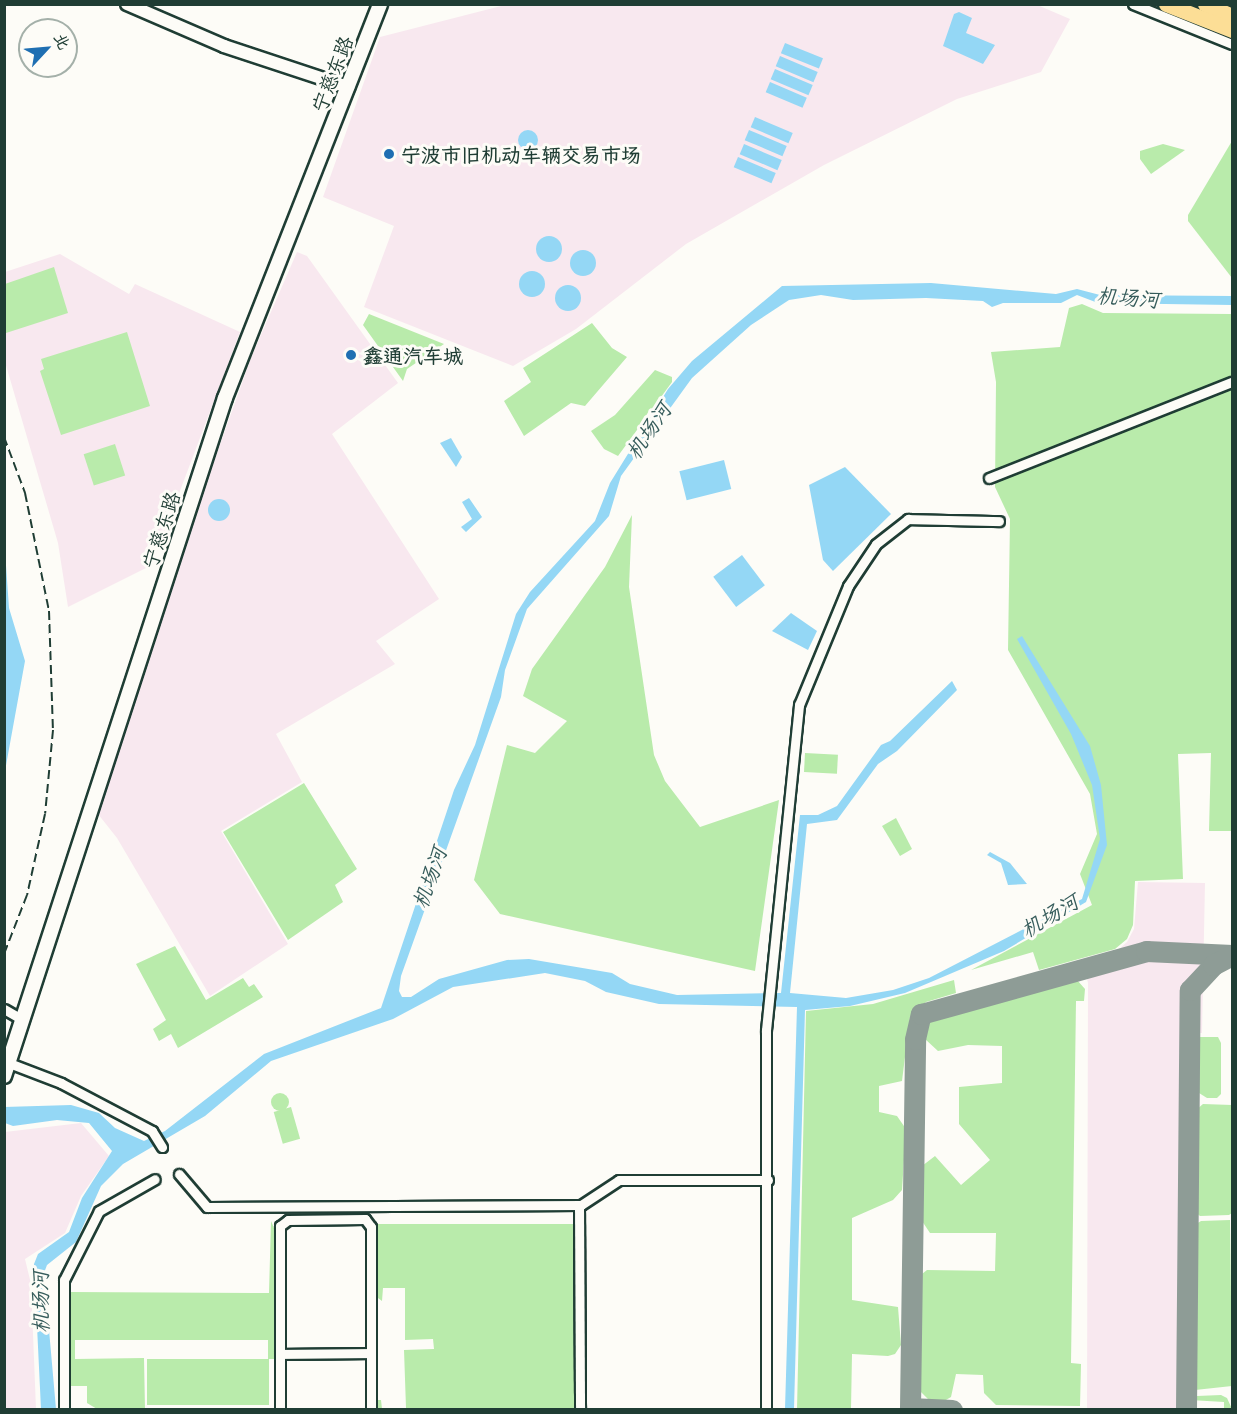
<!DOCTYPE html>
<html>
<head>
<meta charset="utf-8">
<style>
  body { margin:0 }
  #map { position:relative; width:1237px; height:1414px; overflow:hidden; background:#fdfcf7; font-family:Delius,"LXGW WenKai TC",sans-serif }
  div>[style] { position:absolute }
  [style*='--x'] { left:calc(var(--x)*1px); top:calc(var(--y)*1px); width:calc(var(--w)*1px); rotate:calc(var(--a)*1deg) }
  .built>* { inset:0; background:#f8e8ef }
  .green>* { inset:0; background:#b9ebab; transform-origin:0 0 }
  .round { border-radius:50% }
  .water>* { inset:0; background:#94d7f5; transform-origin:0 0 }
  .taxiway>* { height:21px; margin:-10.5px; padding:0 10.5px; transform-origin:10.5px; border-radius:10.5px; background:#8e9c96 }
  .roads { filter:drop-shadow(2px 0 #1f3d34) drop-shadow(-2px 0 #1f3d34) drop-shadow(0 2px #1f3d34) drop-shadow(0 -2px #1f3d34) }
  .minor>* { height:9px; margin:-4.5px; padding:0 4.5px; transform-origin:4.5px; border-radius:4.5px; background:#fdfcf7 }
  .tertiary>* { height:12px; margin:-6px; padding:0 6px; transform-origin:6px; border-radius:6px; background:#fdfcf7 }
  .secondary>* { height:14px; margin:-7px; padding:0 7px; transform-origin:7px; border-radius:7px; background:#fdfcf7 }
  .primary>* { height:15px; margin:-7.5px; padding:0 7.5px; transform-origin:7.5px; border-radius:7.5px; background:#fcde96 }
  .trunk>* { height:15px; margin:-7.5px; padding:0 7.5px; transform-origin:7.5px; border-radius:7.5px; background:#fcde96 }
  .rail>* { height:2px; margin-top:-1px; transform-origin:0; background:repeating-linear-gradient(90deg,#1f3d34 0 9px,transparent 0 13.5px) }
  .dots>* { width:16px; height:16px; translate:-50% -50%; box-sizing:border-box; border:3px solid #fdfcf7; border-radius:50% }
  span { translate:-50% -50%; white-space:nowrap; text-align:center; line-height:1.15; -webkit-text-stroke:6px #fdfcf7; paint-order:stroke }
  .street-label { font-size:20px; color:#1f3d34 }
  .poi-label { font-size:20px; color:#1f3d34; font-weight:700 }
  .left { translate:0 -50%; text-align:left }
  .water-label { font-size:21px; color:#365c5b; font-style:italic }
  .frame { position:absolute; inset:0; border:6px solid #1f3d34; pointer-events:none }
  .north { position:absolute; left:18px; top:18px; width:60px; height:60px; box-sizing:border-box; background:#fdfcf7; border:2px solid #a4b0a9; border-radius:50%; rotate:64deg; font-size:16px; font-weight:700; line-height:24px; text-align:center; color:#1f3d34 }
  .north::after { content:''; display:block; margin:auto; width:21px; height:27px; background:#1f6fb2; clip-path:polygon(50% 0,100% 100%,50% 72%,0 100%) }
</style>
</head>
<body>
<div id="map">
  <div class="built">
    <i style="clip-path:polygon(1035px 4px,1070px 19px,1041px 72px,957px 99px,824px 165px,686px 244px,576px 329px,513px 366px,364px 307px,394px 226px,323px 197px,380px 37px,505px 5px)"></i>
    <i style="clip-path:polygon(297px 252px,307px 256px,398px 383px,332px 434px,439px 599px,376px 641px,395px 664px,276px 734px,302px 782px,221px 831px,288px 944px,210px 996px,117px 838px,98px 814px,174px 573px,251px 358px)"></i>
    <i style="clip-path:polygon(60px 254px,129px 294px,135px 284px,240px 332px,152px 565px,68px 607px,58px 543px,5px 362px,5px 272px)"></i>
    <i style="clip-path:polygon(1138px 882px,1205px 883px,1202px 1033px,1196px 1033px,1191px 1409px,1087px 1409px,1088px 983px,1082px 959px,1118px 950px,1127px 942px,1134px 929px)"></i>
    <i style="clip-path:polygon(81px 1123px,109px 1156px,81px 1196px,65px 1233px,25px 1259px,31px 1284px,36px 1409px,5px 1409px,5px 1132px)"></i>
  </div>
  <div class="green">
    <i style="clip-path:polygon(1232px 141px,1232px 278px,1188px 221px,1188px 215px)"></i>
    <i style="clip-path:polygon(1163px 144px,1185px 150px,1151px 174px,1140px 159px,1140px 151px)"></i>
    <i style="clip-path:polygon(54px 267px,68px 313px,6px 333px,5px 284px)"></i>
    <i style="clip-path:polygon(1082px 304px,1103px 313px,1232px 314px,1232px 831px,1209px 831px,1211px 753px,1178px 754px,1183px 879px,1135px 881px,1133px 925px,1127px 939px,1115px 949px,1039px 970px,1033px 952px,971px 970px,1092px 905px,1080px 874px,1097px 834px,1090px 794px,1008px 650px,1010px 519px,995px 487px,996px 382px,991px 352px,1060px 347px,1069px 308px)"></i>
    <i style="clip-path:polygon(369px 314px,444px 344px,407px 369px,403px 381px,363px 325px)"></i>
    <i style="clip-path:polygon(592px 323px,612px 348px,627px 357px,585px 406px,571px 403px,524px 436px,504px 401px,531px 382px,523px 368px)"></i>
    <i style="clip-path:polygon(127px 332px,150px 406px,61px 435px,40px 371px,44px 369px,41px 359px)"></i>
    <i style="clip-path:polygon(655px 370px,672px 377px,672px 382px,618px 456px,604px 449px,591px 431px,615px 415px)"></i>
    <i style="left:115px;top:444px;width:33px;height:33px;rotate:72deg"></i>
    <i style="clip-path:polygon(632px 515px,629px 587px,654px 755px,665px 781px,700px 827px,779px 800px,755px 971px,500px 914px,474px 880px,507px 745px,535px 753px,567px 721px,523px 696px,532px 669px,605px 567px)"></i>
    <i style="left:805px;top:753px;width:33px;height:19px;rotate:3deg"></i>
    <i style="clip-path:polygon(304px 783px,357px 869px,335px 885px,343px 902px,288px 940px,223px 832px)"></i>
    <i style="clip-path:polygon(896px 818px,912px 849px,900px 856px,882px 826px)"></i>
    <i style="clip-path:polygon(175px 946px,206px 1000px,243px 978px,249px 987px,254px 984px,263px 997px,178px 1048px,171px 1034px,159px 1041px,153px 1029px,166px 1020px,136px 964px)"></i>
    <i style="clip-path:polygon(954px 980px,956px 993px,926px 1002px,910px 1017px,902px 1081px,879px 1086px,879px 1112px,897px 1116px,906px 1129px,902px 1190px,893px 1200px,852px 1218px,852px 1300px,898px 1307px,901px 1345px,895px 1354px,888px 1356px,852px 1354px,851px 1409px,797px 1409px,806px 1011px,873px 1004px)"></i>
    <i style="clip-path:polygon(1070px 980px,1077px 980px,1085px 989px,1084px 1001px,1076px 1001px,1071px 1363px,1081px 1364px,1080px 1406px,996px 1405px,984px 1393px,983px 1375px,956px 1374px,951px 1397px,939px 1404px,932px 1403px,919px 1390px,922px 1274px,927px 1270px,995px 1271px,996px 1233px,930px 1233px,922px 1221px,922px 1166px,935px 1156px,961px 1185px,990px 1160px,959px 1124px,959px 1087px,1002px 1083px,1002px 1046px,968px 1045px,938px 1051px,925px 1039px,926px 1023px,936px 1015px)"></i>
    <i style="clip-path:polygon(1199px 1037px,1218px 1037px,1221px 1043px,1221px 1094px,1217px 1098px,1207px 1098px,1199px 1093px)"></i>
    <i class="round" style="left:271px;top:1093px;width:18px;height:18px"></i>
    <i style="clip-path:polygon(1203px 1104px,1232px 1105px,1232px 1213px,1229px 1215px,1200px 1216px,1194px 1211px,1196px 1110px)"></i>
    <i style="left:291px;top:1107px;width:33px;height:18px;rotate:74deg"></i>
    <i style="clip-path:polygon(1230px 1220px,1232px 1386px,1195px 1390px,1189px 1384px,1193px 1226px,1201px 1221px)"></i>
    <i style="clip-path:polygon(271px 1221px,275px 1230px,275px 1359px,269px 1359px,269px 1405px,147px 1405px,147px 1359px,268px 1359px,268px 1340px,75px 1340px,75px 1359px,144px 1358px,145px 1409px,97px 1409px,87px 1403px,87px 1386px,70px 1386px,70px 1292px,269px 1293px)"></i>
    <i style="clip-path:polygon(378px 1224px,574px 1224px,574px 1409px,374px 1410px,376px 1400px,381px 1400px,382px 1409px,406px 1408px,404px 1350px,434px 1349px,433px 1339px,405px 1340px,405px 1288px,383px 1288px,382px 1301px,374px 1295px)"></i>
    <i style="clip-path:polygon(1221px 1395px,1227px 1398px,1232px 1409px,1224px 1409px,1224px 1402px,1190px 1400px,1197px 1396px)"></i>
  </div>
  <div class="water">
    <i style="clip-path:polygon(959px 12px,972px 18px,966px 33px,995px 45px,983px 64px,943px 46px,954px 14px)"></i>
    <i style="left:785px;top:43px;width:41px;height:11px;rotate:22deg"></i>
    <i style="left:780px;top:56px;width:41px;height:11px;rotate:23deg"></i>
    <i style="left:775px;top:69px;width:41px;height:11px;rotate:23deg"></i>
    <i style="left:770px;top:82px;width:40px;height:11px;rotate:23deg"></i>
    <i style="left:755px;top:117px;width:41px;height:11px;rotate:23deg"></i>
    <i style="left:749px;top:130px;width:41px;height:11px;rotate:23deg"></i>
    <i class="round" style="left:518px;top:130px;width:20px;height:20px"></i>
    <i style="left:744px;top:144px;width:41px;height:11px;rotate:23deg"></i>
    <i style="left:738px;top:157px;width:41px;height:11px;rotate:23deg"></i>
    <i class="round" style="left:536px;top:236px;width:26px;height:26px"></i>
    <i class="round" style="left:570px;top:250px;width:26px;height:26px"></i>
    <i class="round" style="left:519px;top:271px;width:26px;height:26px"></i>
    <i style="clip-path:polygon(931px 283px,1056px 294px,1077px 289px,1100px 295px,1232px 296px,1232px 305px,1098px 303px,1077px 295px,1061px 303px,1003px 303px,992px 307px,983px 301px,926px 298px,853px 300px,821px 295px,789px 300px,751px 325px,692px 378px,621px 476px,609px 516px,527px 609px,505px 670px,501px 697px,401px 976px,399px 991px,402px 997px,411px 997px,439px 979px,507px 960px,529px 959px,612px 973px,630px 984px,677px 995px,781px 993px,800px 815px,818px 815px,837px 806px,881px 745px,890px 741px,952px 681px,957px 690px,897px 751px,878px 764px,837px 820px,807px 824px,790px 993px,846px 998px,893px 990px,929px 978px,1082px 899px,1100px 839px,1092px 785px,1071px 734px,1017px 639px,1022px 636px,1090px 746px,1101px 785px,1107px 845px,1086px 902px,1004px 951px,905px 993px,850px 1006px,805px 1010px,794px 1409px,785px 1409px,797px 1007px,659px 1004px,606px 992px,585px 981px,545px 973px,453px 987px,393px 1019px,271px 1061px,205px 1116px,123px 1164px,101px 1186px,76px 1242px,47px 1265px,44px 1273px,56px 1409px,41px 1409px,34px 1264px,38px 1254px,69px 1232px,82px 1198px,112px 1151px,89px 1123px,57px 1120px,13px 1126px,5px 1123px,4px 1107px,71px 1105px,99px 1113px,115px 1128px,144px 1141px,165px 1131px,264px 1054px,381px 1008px,454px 790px,475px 745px,516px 614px,530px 592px,595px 521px,610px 483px,668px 389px,692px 361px,782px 286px)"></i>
    <i class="round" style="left:555px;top:285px;width:26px;height:26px"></i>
    <i style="clip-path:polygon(451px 438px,462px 457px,456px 467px,440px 443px)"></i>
    <i style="left:724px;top:460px;width:30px;height:46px;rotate:76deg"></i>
    <i style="clip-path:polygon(845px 467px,891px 514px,833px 571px,823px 560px,809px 485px)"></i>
    <i style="clip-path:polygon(469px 498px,482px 517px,466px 532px,461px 527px,472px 519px,462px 502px)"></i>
    <i class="round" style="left:208px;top:499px;width:22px;height:22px"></i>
    <i style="clip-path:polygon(5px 551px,9px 608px,25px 661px,5px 771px)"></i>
    <i style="left:742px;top:555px;width:38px;height:36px;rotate:53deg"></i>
    <i style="clip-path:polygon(791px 613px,817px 631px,808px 650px,772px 631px)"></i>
    <i style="clip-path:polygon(990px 852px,1010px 863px,1027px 884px,1008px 885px,1001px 863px,987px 855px)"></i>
  </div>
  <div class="taxiway">
    <i style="--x:952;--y:1410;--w:42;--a:-177.3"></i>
    <i style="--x:910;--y:1408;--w:369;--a:-89.2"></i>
    <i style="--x:915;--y:1039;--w:26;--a:-77"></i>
    <i style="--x:921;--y:1014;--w:234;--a:-15.6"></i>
    <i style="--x:1146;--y:951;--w:86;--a:2.7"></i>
    <i style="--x:1186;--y:1410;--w:420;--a:-89.5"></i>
    <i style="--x:1190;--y:990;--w:34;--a:-47"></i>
    <i style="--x:1213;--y:965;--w:21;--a:-28"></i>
  </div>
  <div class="roads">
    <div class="minor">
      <i style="--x:1133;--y:4;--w:107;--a:22"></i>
      <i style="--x:989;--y:478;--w:261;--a:-21.6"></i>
      <i style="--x:4;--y:1009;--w:22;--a:30"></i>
      <i style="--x:9;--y:1063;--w:56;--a:21"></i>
      <i style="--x:61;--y:1083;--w:103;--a:27.8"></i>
      <i style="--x:152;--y:1131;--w:19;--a:58"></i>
      <i style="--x:179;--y:1174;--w:43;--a:49.7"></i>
      <i style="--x:207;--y:1207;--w:374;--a:-0.3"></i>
      <i style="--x:581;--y:1205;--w:45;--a:-33.3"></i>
      <i style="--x:619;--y:1180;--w:149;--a:0"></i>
      <i style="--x:579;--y:1205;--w:205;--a:89.7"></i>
      <i style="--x:280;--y:1354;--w:91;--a:-0.6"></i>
      <i style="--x:64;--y:1410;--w:130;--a:-90"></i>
      <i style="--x:64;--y:1280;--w:77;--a:-63.1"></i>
      <i style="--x:99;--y:1211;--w:64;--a:-29.7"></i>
      <i style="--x:280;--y:1410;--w:184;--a:-90"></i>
      <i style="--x:280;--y:1226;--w:10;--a:-37"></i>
      <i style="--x:288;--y:1220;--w:77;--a:-0.7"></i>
      <i style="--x:365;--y:1219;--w:10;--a:53"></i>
      <i style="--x:371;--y:1227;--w:183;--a:90"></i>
      <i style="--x:766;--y:1410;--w:380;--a:-90"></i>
      <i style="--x:766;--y:1030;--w:327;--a:-84.2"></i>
      <i style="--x:799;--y:705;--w:129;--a:-67.6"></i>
      <i style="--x:848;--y:586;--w:50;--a:-56.3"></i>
      <i style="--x:876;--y:544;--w:41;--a:-38"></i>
      <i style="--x:908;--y:519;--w:91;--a:1.3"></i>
    </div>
    <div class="tertiary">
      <i style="--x:127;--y:4;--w:106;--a:23.4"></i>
      <i style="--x:224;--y:46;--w:131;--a:18.3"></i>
    </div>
    <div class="secondary">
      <i style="--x:4;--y:1076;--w:713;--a:-71.95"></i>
      <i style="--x:225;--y:398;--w:423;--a:-68.5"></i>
    </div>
    <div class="primary">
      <i style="--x:1205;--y:4;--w:30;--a:24"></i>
    </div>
    <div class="trunk">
      <i style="--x:1166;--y:4;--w:71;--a:21.5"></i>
    </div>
  </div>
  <div class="rail">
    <i style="--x:4;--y:437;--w:60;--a:69.4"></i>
    <i style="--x:25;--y:493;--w:120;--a:78.5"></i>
    <i style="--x:49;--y:611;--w:119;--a:88.1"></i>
    <i style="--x:53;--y:730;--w:84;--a:95.4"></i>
    <i style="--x:45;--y:814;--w:83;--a:102.5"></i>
    <i style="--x:27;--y:895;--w:63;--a:111.3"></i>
  </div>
  <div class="dots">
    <i style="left:389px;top:154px;background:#1f6fb2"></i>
    <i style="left:351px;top:355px;background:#1f6fb2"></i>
  </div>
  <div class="street-label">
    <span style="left:332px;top:74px;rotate:-69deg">宁慈东路</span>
    <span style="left:161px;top:530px;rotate:-72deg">宁慈东路</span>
  </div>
  <div class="poi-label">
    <span class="left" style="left:401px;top:154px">宁波市旧机动车辆交易市场</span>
    <span class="left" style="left:363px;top:355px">鑫通汽车城</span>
  </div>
  <div class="water-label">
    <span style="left:1128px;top:298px;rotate:4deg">机场河</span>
    <span style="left:649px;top:431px;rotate:-56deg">机场河</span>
    <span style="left:430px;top:878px;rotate:-71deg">机场河</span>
    <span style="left:1050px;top:916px;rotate:-31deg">机场河</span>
    <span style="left:41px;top:1302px;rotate:-91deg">机场河</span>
  </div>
  <div class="frame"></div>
  <div class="north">北</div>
</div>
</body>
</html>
